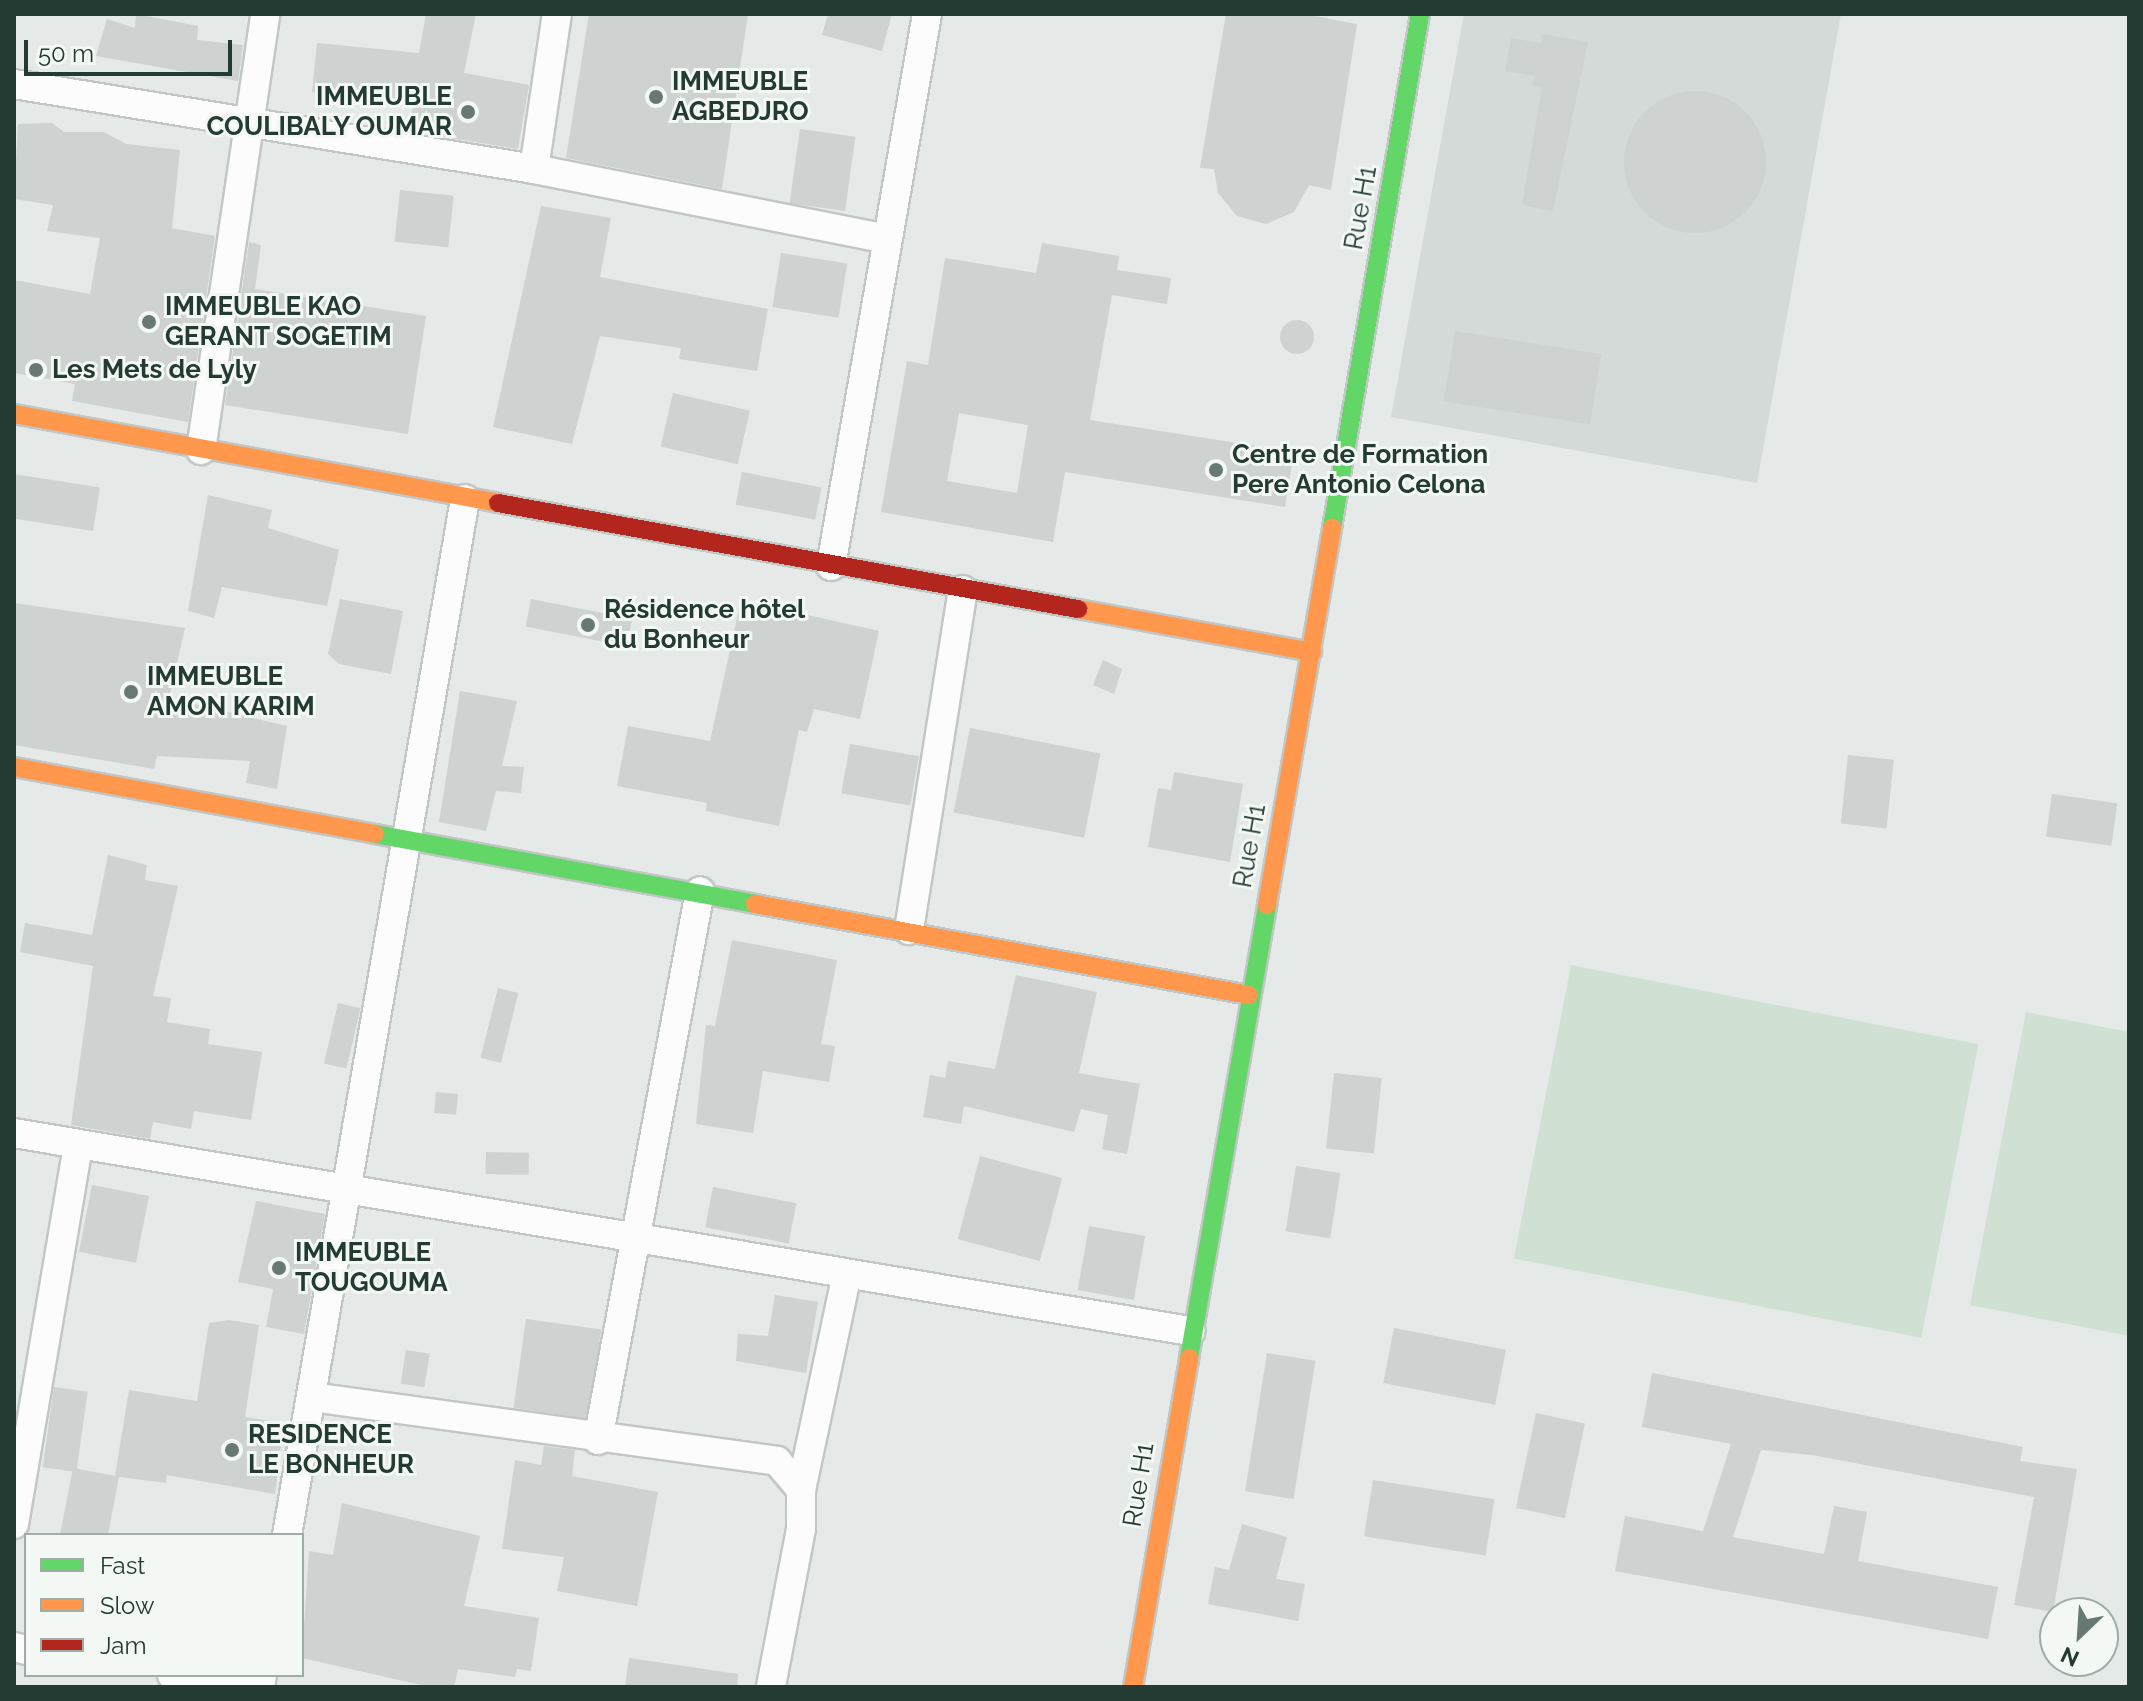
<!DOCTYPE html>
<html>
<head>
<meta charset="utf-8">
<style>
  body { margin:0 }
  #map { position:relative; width:2143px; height:1701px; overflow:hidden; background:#e5e9e7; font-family:Raleway,sans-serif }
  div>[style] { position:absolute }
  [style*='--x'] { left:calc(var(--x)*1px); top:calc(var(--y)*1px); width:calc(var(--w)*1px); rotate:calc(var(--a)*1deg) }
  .built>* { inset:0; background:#d3dad7 }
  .green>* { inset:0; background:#d0e1d3; transform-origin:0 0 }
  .building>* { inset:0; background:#ced2d0; transform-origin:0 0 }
  .round { border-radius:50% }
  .roads { filter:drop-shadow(2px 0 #c2c6c4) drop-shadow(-2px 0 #c2c6c4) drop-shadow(0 2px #c2c6c4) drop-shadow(0 -2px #c2c6c4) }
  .street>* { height:28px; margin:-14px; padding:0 14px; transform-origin:14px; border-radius:14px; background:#fbfcfb }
  .fast>* { height:18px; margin:-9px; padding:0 9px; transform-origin:9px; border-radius:9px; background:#63d668 }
  .slow>* { height:18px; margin:-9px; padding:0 9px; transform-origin:9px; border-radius:9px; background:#ff974d }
  .jam>* { height:18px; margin:-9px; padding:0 9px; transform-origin:9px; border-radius:9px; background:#b3261e }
  .dots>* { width:22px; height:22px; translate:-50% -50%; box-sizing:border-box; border:4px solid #f3f8f5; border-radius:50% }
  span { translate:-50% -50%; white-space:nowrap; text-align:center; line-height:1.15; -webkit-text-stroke:6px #f3f8f5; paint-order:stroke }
  .poi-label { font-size:26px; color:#243b33; font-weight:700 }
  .left { translate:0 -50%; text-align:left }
  .right { translate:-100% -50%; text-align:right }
  .street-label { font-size:26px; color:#243b33 }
  .frame { position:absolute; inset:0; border:16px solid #243b33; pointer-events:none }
  .legend { position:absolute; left:24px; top:1533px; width:280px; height:144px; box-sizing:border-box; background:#f3f8f5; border:2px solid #a0aca7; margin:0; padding:10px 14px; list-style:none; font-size:24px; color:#243b33 }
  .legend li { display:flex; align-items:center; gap:16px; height:40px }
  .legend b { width:40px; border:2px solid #a0aca7 }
  .north { position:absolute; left:2039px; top:1597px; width:80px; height:80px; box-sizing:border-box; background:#f3f8f5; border:2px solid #a0aca7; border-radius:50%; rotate:205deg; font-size:22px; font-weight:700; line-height:32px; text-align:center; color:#243b33 }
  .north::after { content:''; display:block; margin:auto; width:28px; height:36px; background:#687872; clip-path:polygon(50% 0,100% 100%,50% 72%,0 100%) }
  .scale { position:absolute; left:24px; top:40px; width:208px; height:36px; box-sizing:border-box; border:4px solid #243b33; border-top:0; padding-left:10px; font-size:24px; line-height:28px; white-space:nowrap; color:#243b33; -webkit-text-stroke:6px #f3f8f5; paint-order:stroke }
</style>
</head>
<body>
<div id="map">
  <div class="built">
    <i style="clip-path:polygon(1464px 14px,1841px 14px,1757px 483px,1391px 417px)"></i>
  </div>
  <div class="green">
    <i style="left:1571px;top:965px;width:415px;height:299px;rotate:11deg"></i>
    <i style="clip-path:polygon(2026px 1012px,2129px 1032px,2129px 1336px,1970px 1305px)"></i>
  </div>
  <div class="building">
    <i style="clip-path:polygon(136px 14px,198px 26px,197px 40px,243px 45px,238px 81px,96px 56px,107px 19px,135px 28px)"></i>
    <i style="clip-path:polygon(426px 14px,476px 14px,464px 73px,529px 85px,518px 149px,408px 131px,414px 102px,312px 92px,317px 43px,419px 53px)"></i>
    <i style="clip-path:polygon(589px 14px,748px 14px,722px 189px,566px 158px)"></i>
    <i style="clip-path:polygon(828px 14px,892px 14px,882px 51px,822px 35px)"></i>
    <i style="clip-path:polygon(1226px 14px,1304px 14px,1357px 24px,1331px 190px,1309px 185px,1294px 212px,1266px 224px,1237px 216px,1218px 193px,1214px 169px,1200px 168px)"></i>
    <i style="clip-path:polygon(1542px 34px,1588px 42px,1553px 211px,1522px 205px,1542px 88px,1533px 86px,1534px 76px,1505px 71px,1511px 38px,1541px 43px)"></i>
    <i class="round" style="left:1624px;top:91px;width:142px;height:142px"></i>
    <i style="clip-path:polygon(52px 123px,64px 132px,104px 132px,126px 144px,180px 150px,172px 228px,215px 236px,188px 422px,72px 401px,75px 384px,14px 373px,14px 280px,90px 294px,100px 238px,47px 231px,53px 205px,14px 199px,18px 124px)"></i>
    <i style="left:800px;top:129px;width:56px;height:75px;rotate:8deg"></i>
    <i style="left:400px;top:190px;width:54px;height:52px;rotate:6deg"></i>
    <i style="clip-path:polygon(541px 206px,611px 218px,600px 277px,768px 309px,757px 371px,679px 359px,681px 348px,600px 336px,572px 444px,493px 427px)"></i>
    <i style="clip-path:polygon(249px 242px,261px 245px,255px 289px,426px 316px,408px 434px,225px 405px)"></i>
    <i style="clip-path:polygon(evenodd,1042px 243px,1119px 256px,1117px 270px,1171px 278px,1167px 304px,1112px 295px,1090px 420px,1294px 452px,1285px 507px,1065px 472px,1053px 542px,881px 512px,907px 361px,928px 365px,945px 258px,1036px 273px,1042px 243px,959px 413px,1028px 425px,1017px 493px,947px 481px,959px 413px)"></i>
    <i style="left:781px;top:253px;width:67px;height:55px;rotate:9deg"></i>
    <i class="round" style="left:1280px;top:320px;width:34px;height:34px"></i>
    <i style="left:1455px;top:331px;width:148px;height:71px;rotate:9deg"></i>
    <i style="left:673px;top:393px;width:79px;height:55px;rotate:13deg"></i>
    <i style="left:742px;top:472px;width:81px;height:33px;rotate:11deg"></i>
    <i style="left:14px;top:474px;width:87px;height:44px;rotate:9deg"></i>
    <i style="clip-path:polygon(208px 495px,272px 510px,268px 528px,339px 550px,327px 606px,222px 587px,214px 618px,188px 611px)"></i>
    <i style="clip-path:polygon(340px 599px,403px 611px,391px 674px,339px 664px,328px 654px)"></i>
    <i style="left:531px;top:599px;width:103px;height:28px;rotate:11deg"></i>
    <i style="clip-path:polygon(741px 600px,879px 631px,860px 719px,814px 709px,807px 732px,799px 730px,779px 826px,706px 811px,707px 803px,617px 786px,628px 726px,710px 741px)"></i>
    <i style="clip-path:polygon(14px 603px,185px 628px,169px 698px,287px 726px,277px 789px,246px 783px,250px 761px,157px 756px,154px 769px,14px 745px)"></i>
    <i style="clip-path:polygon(1103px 660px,1122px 669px,1114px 694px,1093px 685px)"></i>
    <i style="clip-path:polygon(460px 691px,517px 701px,502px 766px,524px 767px,521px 793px,496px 791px,486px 831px,439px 822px)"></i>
    <i style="left:970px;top:728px;width:133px;height:86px;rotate:11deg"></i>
    <i style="left:850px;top:744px;width:70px;height:50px;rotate:10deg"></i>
    <i style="left:1848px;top:755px;width:46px;height:69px;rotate:6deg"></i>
    <i style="clip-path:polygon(1174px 772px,1243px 784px,1230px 862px,1148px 847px,1158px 788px,1171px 790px)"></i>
    <i style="left:2052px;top:794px;width:66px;height:43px;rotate:8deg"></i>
    <i style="clip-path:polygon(108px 855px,147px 865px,145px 880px,178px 886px,153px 996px,171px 998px,167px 1022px,210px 1029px,208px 1044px,262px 1052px,251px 1120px,194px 1111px,191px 1129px,153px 1122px,150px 1139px,71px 1125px,93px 966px,20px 952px,25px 923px,92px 935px)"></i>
    <i style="clip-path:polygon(732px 940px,837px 960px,821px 1044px,835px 1046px,829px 1082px,763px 1071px,753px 1133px,696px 1124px,706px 1025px,715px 1026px)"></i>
    <i style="clip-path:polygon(1016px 975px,1097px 992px,1079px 1073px,1140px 1084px,1127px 1154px,1102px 1149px,1108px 1115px,1081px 1109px,1074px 1132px,964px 1106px,961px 1124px,923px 1117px,930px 1075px,945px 1078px,948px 1061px,995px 1069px)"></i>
    <i style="left:498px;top:988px;width:21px;height:72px;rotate:14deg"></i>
    <i style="left:338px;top:1003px;width:23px;height:62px;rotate:13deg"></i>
    <i style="left:1334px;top:1073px;width:48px;height:76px;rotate:6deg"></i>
    <i style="left:436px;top:1092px;width:22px;height:21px;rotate:5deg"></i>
    <i style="left:486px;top:1152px;width:43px;height:22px;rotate:1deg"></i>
    <i style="left:980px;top:1156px;width:85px;height:86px;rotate:15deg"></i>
    <i style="left:1296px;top:1166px;width:45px;height:66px;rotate:9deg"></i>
    <i style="left:92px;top:1185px;width:58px;height:68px;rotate:11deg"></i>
    <i style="left:713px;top:1187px;width:85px;height:41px;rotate:11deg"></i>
    <i style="clip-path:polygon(256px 1201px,325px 1214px,304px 1334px,266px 1327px,273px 1289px,238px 1282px)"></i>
    <i style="left:1089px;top:1226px;width:57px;height:65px;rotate:10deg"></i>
    <i style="clip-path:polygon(775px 1295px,818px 1302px,806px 1373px,736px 1361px,738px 1334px,768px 1336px)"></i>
    <i style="left:526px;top:1319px;width:76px;height:90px;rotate:8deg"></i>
    <i style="clip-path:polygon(229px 1320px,259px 1325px,245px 1417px,284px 1423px,275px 1494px,167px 1475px,166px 1483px,119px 1477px,108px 1535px,60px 1535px,73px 1468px,115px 1476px,129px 1390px,197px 1401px,209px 1323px)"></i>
    <i style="left:1394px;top:1328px;width:114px;height:56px;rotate:11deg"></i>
    <i style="left:406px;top:1350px;width:24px;height:34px;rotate:9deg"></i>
    <i style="left:1267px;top:1353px;width:49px;height:140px;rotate:9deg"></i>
    <i style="clip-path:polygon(1652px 1373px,2023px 1447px,2020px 1461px,2077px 1469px,2053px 1612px,2014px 1605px,2034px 1497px,1812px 1455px,1761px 1450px,1733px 1537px,1824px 1554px,1834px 1506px,1867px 1512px,1858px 1561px,1998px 1587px,1988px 1639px,1615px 1571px,1625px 1516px,1703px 1531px,1731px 1444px,1642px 1427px)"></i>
    <i style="left:54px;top:1387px;width:34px;height:81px;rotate:8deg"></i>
    <i style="left:1536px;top:1413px;width:50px;height:97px;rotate:12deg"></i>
    <i style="clip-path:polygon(544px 1446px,575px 1450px,572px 1476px,658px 1492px,637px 1606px,557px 1591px,564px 1557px,502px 1549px,515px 1460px,541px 1465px)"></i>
    <i style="left:1373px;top:1480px;width:123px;height:57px;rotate:9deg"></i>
    <i style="clip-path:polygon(342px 1503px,480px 1536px,464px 1606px,539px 1618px,531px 1671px,517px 1669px,515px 1677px,458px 1669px,454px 1687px,430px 1687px,302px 1658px,309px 1551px,333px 1555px)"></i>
    <i style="clip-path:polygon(1242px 1524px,1287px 1537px,1276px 1579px,1305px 1584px,1298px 1621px,1208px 1604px,1215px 1567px,1229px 1570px)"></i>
    <i style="clip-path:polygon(629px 1658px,738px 1674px,737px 1687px,625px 1687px)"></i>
  </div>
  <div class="roads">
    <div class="street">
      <i style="--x:14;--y:84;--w:527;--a:9.28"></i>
      <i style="--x:534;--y:169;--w:359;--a:11.2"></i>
      <i style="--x:534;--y:169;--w:157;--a:-81.6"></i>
      <i style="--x:201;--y:450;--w:441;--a:-81.6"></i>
      <i style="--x:831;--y:566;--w:560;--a:-80.13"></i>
      <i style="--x:909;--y:930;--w:344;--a:-81"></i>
      <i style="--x:14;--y:1133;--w:1193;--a:9.56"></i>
      <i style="--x:312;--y:1397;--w:469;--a:7.8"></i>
      <i style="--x:777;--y:1461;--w:38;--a:50"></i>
      <i style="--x:801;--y:1490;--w:39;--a:90"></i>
      <i style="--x:801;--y:1529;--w:161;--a:100.8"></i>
      <i style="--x:598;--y:1440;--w:558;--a:-79.47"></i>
      <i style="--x:801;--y:1490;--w:217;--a:-78"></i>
      <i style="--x:14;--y:1524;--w:383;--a:-80.4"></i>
      <i style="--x:287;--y:1535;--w:1051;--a:-80.25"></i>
      <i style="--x:14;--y:1647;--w:12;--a:14"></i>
      <i style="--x:172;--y:1675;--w:69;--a:10"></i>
      <i style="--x:260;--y:1687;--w:12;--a:-81"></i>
    </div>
    <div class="fast">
      <i style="--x:1332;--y:528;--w:521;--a:-80.28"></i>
      <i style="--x:375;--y:834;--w:386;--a:10.4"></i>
      <i style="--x:1189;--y:1358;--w:460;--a:-80.2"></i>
    </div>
    <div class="slow">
      <i style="--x:14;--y:414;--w:492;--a:10.4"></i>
      <i style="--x:1078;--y:609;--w:238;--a:10.4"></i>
      <i style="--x:14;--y:767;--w:367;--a:10.5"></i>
      <i style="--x:755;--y:904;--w:502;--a:10.44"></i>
      <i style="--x:1267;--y:905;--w:383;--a:-80.2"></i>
      <i style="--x:1133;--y:1687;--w:334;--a:-80.3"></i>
    </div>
    <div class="jam">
      <i style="--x:498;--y:503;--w:590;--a:10.36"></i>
    </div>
  </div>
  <div class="dots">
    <i style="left:656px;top:97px;background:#687872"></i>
    <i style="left:468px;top:112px;background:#687872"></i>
    <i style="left:149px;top:322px;background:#687872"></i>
    <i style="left:36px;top:370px;background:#687872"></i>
    <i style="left:1216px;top:470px;background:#687872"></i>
    <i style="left:588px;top:625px;background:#687872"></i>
    <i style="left:131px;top:692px;background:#687872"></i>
    <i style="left:279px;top:1268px;background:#687872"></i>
    <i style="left:232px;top:1450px;background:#687872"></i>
  </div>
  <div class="poi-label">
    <span class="left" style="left:672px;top:97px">IMMEUBLE<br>AGBEDJRO</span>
    <span class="right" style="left:452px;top:112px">IMMEUBLE<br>COULIBALY OUMAR</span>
    <span class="left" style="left:165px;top:322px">IMMEUBLE KAO<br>GERANT SOGETIM</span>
    <span class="left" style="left:52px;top:370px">Les Mets de Lyly</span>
    <span class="left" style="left:1232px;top:470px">Centre de Formation<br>Pere Antonio Celona</span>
    <span class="left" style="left:604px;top:625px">Résidence hôtel<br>du Bonheur</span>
    <span class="left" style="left:147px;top:692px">IMMEUBLE<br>AMON KARIM</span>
    <span class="left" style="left:295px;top:1268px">IMMEUBLE<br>TOUGOUMA</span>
    <span class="left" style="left:248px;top:1450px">RESIDENCE<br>LE BONHEUR</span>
  </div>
  <div class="street-label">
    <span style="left:1361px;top:208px;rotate:-80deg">Rue H1</span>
    <span style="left:1250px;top:846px;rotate:-80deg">Rue H1</span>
    <span style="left:1139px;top:1485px;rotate:-81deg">Rue H1</span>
  </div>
  <div class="frame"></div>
  <ul class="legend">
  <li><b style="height:10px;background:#63d668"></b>Fast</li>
  <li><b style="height:10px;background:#ff974d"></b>Slow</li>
  <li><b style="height:10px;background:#b3261e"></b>Jam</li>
  </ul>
  <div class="north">N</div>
  <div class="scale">50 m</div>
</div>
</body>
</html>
